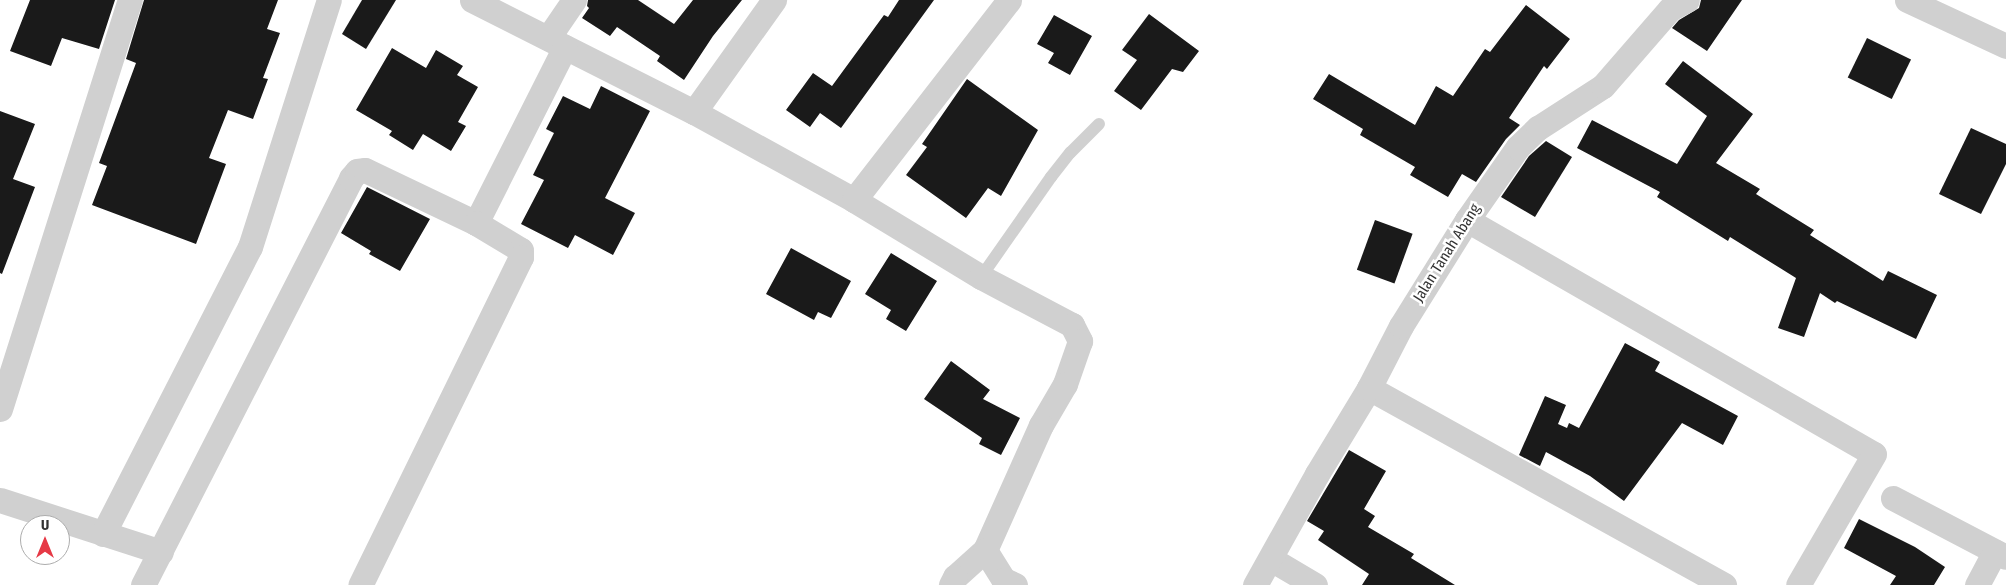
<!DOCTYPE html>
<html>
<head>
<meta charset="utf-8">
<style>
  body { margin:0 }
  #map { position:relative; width:2006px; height:585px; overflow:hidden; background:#fff; font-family:"Fira Sans Condensed",sans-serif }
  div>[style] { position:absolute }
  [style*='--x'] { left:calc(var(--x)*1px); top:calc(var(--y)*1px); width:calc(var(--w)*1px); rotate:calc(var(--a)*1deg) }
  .building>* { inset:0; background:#1a1a1a; transform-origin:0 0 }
  .lane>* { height:12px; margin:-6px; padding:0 6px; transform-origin:6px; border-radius:6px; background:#d0d0d0 }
  .street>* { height:25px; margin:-12.5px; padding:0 12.5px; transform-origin:12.5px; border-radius:12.5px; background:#d0d0d0 }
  span { translate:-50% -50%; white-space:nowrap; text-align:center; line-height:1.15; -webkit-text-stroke:5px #fff; paint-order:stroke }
  .street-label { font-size:15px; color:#333 }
  .north { position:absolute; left:20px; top:515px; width:50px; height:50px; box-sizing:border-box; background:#fff; border:1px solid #adadad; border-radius:50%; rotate:0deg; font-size:14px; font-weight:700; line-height:20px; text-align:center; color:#333 }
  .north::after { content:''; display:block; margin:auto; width:18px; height:22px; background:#e63946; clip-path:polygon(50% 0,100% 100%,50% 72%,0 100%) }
</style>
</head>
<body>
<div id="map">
  <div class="building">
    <i style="clip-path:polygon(30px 0,115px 0,99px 49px,62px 38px,51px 66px,10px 51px)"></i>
    <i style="clip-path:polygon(144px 0,278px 0,267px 29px,280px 33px,263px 78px,268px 79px,253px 119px,228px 110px,209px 158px,226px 164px,196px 244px,92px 205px,107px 166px,99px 163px,136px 63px,126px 59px)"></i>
    <i style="clip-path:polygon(362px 0,396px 0,366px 49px,342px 34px)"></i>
    <i style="clip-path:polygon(588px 0,638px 0,674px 24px,693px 0,742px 0,713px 36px,684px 80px,657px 61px,660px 56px,617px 27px,610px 36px,582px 18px,589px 8px,587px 6px)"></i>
    <i style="clip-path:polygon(899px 0,934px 0,841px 128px,820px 113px,810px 127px,786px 110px,813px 73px,832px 86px,884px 15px,888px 17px)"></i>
    <i style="clip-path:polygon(1701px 0,1742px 0,1707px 51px,1672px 28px,1679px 20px,1699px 8px)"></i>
    <i style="clip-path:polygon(1526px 5px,1570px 39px,1547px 69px,1544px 66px,1509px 118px,1520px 125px,1506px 139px,1476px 182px,1462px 174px,1448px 197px,1410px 175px,1415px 167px,1360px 135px,1363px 129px,1313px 99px,1329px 74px,1415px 125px,1436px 86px,1453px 96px,1485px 49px,1490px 52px)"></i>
    <i style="clip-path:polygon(1149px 14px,1199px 51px,1183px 72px,1172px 69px,1141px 110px,1114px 91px,1137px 60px,1122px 50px)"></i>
    <i style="clip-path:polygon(1054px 15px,1092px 36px,1070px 75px,1048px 63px,1054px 53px,1037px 44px)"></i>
    <i style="left:1867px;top:38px;width:49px;height:44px;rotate:26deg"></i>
    <i style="clip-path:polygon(392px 48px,426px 68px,436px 50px,463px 66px,457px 75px,478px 87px,458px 122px,466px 126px,451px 151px,423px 134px,413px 150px,389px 135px,392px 131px,356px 110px)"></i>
    <i style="clip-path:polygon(1683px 61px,1753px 114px,1716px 163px,1760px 189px,1756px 194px,1814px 230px,1810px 235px,1883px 281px,1888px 271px,1937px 295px,1916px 339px,1837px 301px,1835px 303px,1820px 293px,1804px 337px,1778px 328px,1796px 278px,1730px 237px,1728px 241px,1657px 197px,1660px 192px,1577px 148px,1592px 120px,1677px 164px,1707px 116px,1665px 84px)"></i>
    <i style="clip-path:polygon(967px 79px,1038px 130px,1001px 196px,988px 188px,966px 218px,906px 175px,927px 147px,922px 144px)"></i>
    <i style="clip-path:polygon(601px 86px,650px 111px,605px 198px,635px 213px,613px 255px,575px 235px,568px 248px,521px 224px,544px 180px,533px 175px,554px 133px,546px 129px,563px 96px,590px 109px)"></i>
    <i style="clip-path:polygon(0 111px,35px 124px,13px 179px,35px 187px,2px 274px,0 273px)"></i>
    <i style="clip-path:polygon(1971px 128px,2006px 144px,2006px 164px,1981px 214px,1939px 194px)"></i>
    <i style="clip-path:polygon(1546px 141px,1572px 157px,1535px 217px,1501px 197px,1529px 156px)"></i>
    <i style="clip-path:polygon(367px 187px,430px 219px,400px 271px,369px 254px,371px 251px,341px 233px)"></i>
    <i style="left:1375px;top:220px;width:40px;height:53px;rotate:20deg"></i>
    <i style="clip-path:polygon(791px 248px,851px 281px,831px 318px,818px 312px,814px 320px,766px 294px)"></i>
    <i style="clip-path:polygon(891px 253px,937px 281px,906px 331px,886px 319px,891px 310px,865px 294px)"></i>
    <i style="clip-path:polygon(1625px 343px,1660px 362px,1655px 371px,1738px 416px,1723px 445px,1682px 423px,1624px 501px,1590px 476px,1546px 452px,1540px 466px,1519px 455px,1545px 396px,1566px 405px,1558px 424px,1567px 428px,1569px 423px,1579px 428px)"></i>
    <i style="clip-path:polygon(951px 361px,990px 390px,983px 399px,1020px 418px,1001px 455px,979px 444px,982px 438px,924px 399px)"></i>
    <i style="clip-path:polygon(1349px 450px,1386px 471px,1364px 509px,1375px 516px,1368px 527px,1414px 554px,1411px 558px,1455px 585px,1362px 585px,1369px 574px,1318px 540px,1324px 531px,1307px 521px)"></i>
    <i style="clip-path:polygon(1859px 519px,1915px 547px,1945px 567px,1934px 585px,1890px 585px,1896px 576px,1844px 548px)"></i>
  </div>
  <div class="lane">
    <i style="--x:981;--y:277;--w:122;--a:-55"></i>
    <i style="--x:1051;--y:177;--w:31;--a:-52"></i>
    <i style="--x:1070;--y:153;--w:41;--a:-45"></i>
  </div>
  <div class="street">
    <i style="--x:472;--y:0;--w:249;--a:26.8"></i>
    <i style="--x:694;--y:112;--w:183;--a:28.8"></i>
    <i style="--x:854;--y:200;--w:149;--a:31.2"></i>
    <i style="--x:981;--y:277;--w:103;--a:27.8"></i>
    <i style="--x:1072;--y:325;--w:18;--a:63"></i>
    <i style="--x:1080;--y:341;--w:46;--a:109.2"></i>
    <i style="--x:1065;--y:384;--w:48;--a:120.3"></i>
    <i style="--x:1041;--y:425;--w:137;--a:114.1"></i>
    <i style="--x:985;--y:550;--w:40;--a:138"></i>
    <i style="--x:955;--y:577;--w:9;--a:117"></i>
    <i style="--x:1907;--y:0;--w:109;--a:24.9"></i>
    <i style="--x:548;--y:38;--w:46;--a:-55.6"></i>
    <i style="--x:694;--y:112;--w:138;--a:-54.5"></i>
    <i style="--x:854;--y:200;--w:253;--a:-52.2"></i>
    <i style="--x:1467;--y:220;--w:469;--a:29.9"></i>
    <i style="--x:1874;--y:454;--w:151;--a:120.1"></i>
    <i style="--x:476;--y:223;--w:197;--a:-63.2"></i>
    <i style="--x:1369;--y:388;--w:406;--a:29"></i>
    <i style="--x:0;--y:409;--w:429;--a:-72.4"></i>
    <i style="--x:1893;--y:498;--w:127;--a:27.6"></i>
    <i style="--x:0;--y:500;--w:169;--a:17.9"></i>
    <i style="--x:103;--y:534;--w:322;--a:-62.9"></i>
    <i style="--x:250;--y:247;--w:259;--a:-72.3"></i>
    <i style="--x:985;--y:550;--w:36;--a:58"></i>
    <i style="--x:1004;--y:580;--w:12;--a:24"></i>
    <i style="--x:1271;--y:559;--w:51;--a:30.6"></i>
    <i style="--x:143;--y:585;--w:457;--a:-62.9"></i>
    <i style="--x:351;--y:178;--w:9;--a:-49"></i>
    <i style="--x:357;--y:171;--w:8;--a:-7"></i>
    <i style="--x:365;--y:170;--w:123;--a:25.5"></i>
    <i style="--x:476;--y:223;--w:52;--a:31"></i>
    <i style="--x:521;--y:250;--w:7;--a:90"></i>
    <i style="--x:521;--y:257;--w:365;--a:116.1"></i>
    <i style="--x:1255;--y:585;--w:127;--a:-60.8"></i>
    <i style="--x:1317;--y:474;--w:100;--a:-58.8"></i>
    <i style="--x:1369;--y:388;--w:70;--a:-62.7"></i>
    <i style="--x:1401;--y:326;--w:125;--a:-58.1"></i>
    <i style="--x:1467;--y:220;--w:89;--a:-55.1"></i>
    <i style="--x:1518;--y:147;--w:28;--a:-44"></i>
    <i style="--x:1538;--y:128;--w:77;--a:-32.9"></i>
    <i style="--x:1603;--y:86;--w:102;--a:-49"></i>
    <i style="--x:1670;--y:9;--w:19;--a:-28"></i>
    <i style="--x:1977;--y:585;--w:38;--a:-62"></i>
  </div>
  <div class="street-label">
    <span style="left:1447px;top:253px;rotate:-58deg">Jalan Tanah Abang</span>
  </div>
  <div class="north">U</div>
</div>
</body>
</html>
